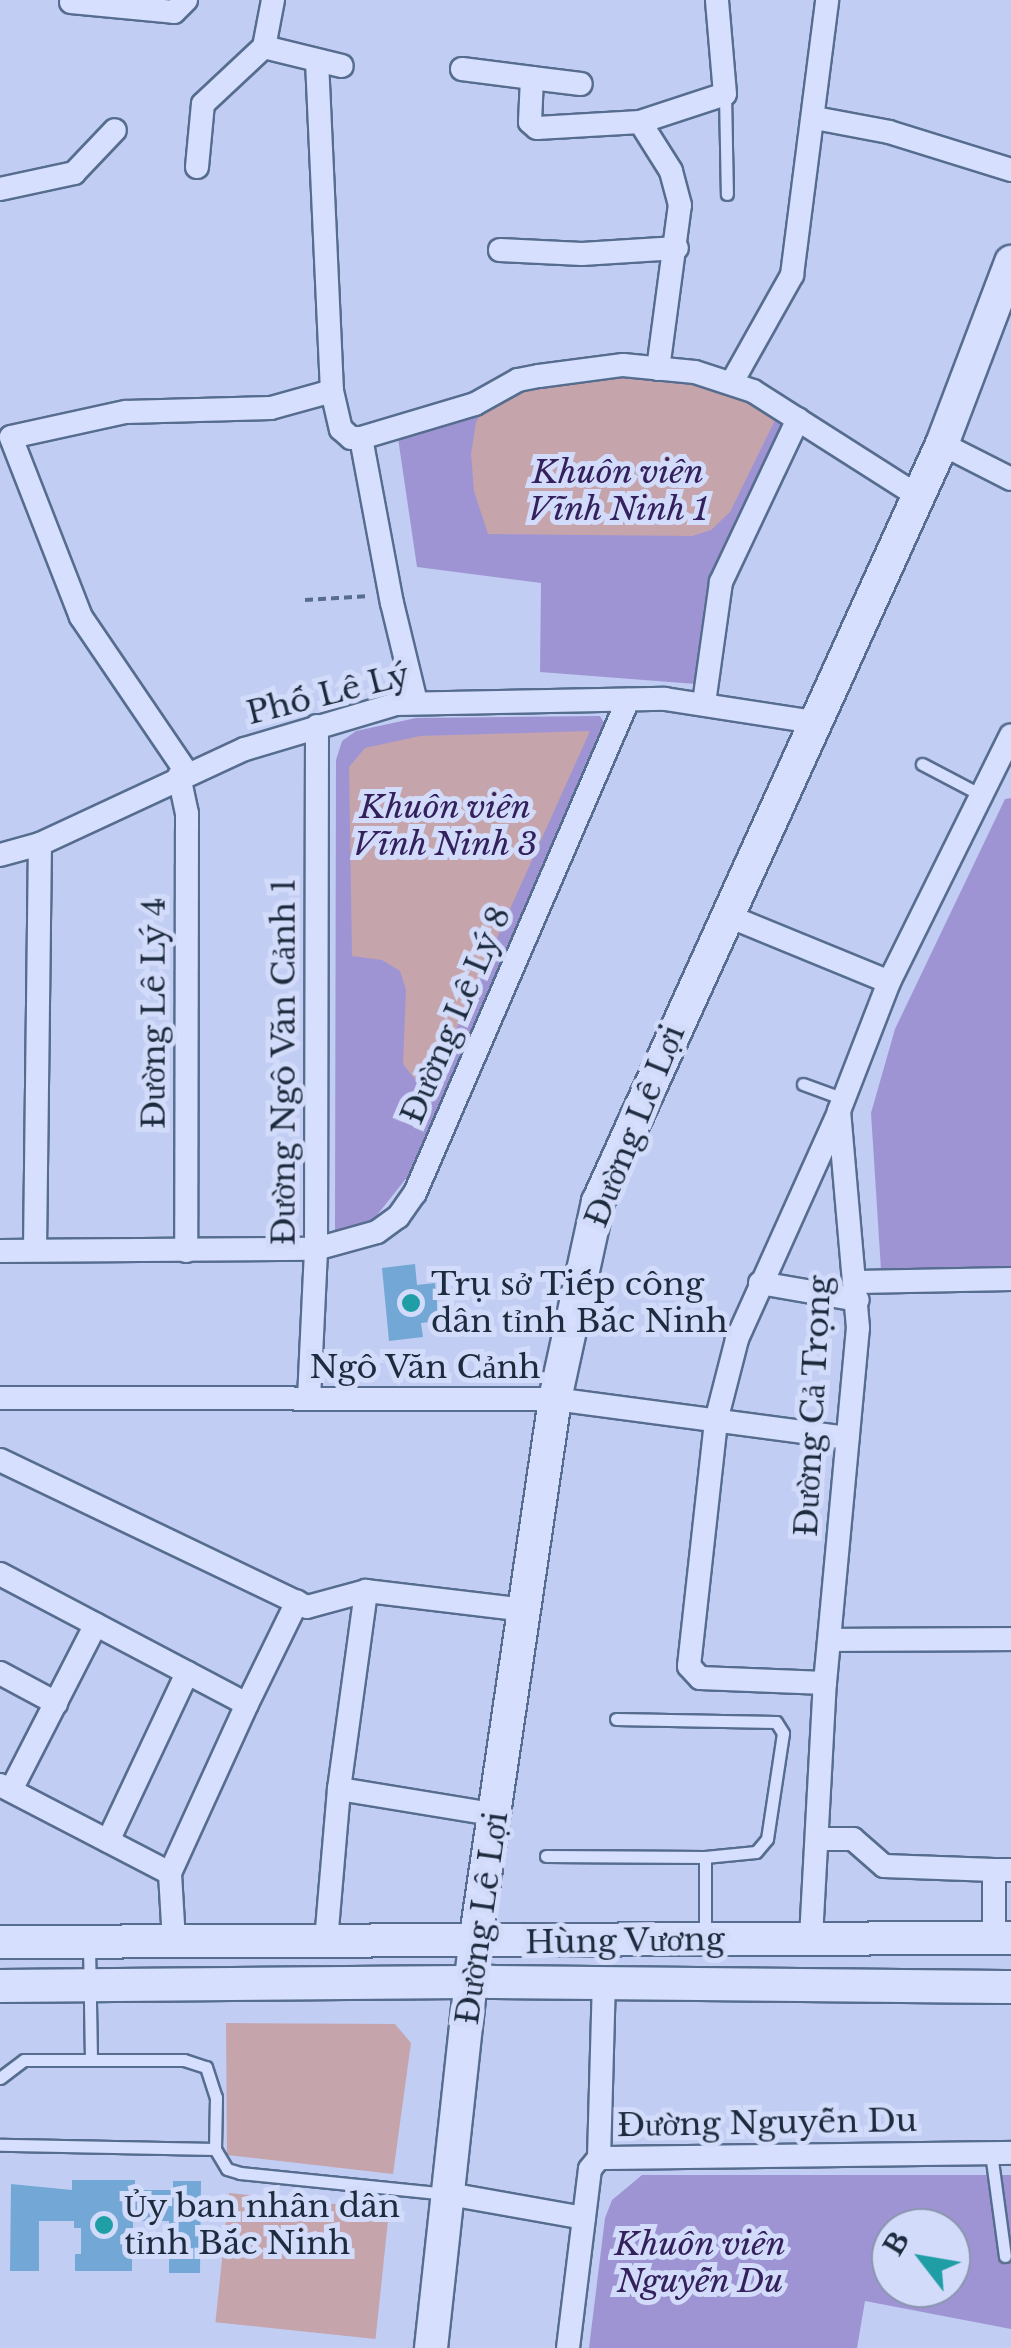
<!DOCTYPE html>
<html>
<head>
<meta charset="utf-8">
<style>
  body { margin:0 }
  #map { position:relative; width:1011px; height:2348px; overflow:hidden; background:#c1cdf3; font-family:"Libre Baskerville",serif }
  div>[style] { position:absolute }
  [style*='--x'] { left:calc(var(--x)*1px); top:calc(var(--y)*1px); width:calc(var(--w)*1px); rotate:calc(var(--a)*1deg) }
  .green>* { inset:0; background:#9f94d3 }
  .water>* { inset:0; background:#c5a4ac; transform-origin:0 0 }
  .building>* { inset:0; background:#73a7d6 }
  .path>* { height:4px; margin-top:-2px; transform-origin:0; background:repeating-linear-gradient(90deg,#566d8f 0 8px,transparent 0 13px) }
  .roads { filter:drop-shadow(2px 0 #566d8f) drop-shadow(-2px 0 #566d8f) drop-shadow(0 2px #566d8f) drop-shadow(0 -2px #566d8f) }
  .lane>* { height:11px; margin:-5.5px; padding:0 5.5px; transform-origin:5.5px; border-radius:5.5px; background:#d6dffd }
  .street>* { height:22px; margin:-11px; padding:0 11px; transform-origin:11px; border-radius:11px; background:#d6dffd }
  .secondary>* { height:32px; margin:-16px; padding:0 16px; transform-origin:16px; border-radius:16px; background:#d6dffd }
  .dots>* { width:28px; height:28px; translate:-50% -50%; box-sizing:border-box; border:5px solid #d2dbf9; border-radius:50% }
  span { translate:-50% -50%; white-space:nowrap; text-align:center; line-height:1.15; -webkit-text-stroke:10px #d2dbf9; paint-order:stroke }
  .park-label { font-size:32px; color:#33205c; font-style:italic }
  .street-label { font-size:32px; color:#1c2b3d }
  .poi-label { font-size:32px; color:#1c2b3d }
  .left { translate:0 -50%; text-align:left }
  .north { position:absolute; left:871px; top:2208px; width:100px; height:100px; box-sizing:border-box; background:#d2dbf9; border:2px solid #8995ae; border-radius:50%; rotate:301deg; font-size:28px; font-weight:700; line-height:40px; text-align:center; color:#1c2b3d }
  .north::after { content:''; display:block; margin:auto; width:35px; height:45px; background:#1f9ea6; clip-path:polygon(50% 0,100% 100%,50% 72%,0 100%) }
</style>
</head>
<body>
<div id="map">
  <div class="green">
    <i style="clip-path:polygon(505px 390px,787px 418px,718px 559px,704px 607px,696px 684px,540px 672px,541px 583px,417px 567px,398px 438px)"></i>
    <i style="clip-path:polygon(600px 716px,607px 728px,413px 1170px,365px 1230px,335px 1230px,336px 760px,342px 741px,356px 731px,416px 718px)"></i>
    <i style="clip-path:polygon(1011px 798px,1011px 1274px,881px 1270px,871px 1113px,895px 1029px,1005px 799px)"></i>
    <i style="clip-path:polygon(evenodd,642px 2175px,1011px 2175px,1011px 2329px,865px 2301px,857px 2348px,589px 2348px,605px 2218px,612px 2200px,642px 2175px,891px 2228px,951px 2228px,951px 2288px,891px 2288px,891px 2228px)"></i>
  </div>
  <div class="water">
    <i style="clip-path:polygon(611px 372px,711px 385px,777px 416px,730px 512px,711px 530px,692px 536px,488px 534px,474px 491px,471px 454px,476px 422px,491px 400px,528px 383px)"></i>
    <i style="clip-path:polygon(590px 731px,435px 1076px,414px 1078px,403px 1064px,406px 990px,400px 971px,382px 960px,352px 956px,349px 767px,365px 748px,420px 736px)"></i>
    <i style="clip-path:polygon(226px 2023px,395px 2024px,411px 2043px,393px 2174px,227px 2155px)"></i>
    <i style="left:229px;top:2193px;width:161px;height:130px;rotate:6deg"></i>
  </div>
  <div class="building">
    <i style="clip-path:polygon(415px 1264px,417px 1285px,435px 1283px,439px 1321px,421px 1323px,423px 1337px,389px 1341px,382px 1268px)"></i>
    <i style="clip-path:polygon(72px 2180px,135px 2180px,135px 2190px,173px 2190px,173px 2181px,201px 2181px,200px 2273px,169px 2273px,169px 2221px,133px 2221px,133px 2228px,126px 2228px,126px 2258px,132px 2258px,132px 2271px,75px 2271px,75px 2254px,81px 2254px,81px 2228px,74px 2228px,74px 2221px,39px 2221px,39px 2271px,10px 2271px,11px 2184px,72px 2190px)"></i>
  </div>
  <div class="path">
    <i style="--x:305;--y:600;--w:65;--a:-3.5"></i>
  </div>
  <div class="roads">
    <div class="lane">
      <i style="--x:725;--y:94;--w:100;--a:88.9"></i>
      <i style="--x:922;--y:764;--w:67;--a:27.7"></i>
      <i style="--x:803;--y:1084;--w:44;--a:20.1"></i>
      <i style="--x:546;--y:1856;--w:159;--a:0.4"></i>
      <i style="--x:705;--y:1857;--w:51;--a:-5.6"></i>
      <i style="--x:756;--y:1852;--w:17;--a:-50"></i>
      <i style="--x:767;--y:1839;--w:107;--a:-81.4"></i>
      <i style="--x:783;--y:1733;--w:13;--a:-122"></i>
      <i style="--x:776;--y:1722;--w:160;--a:-178.9"></i>
      <i style="--x:705;--y:1938;--w:81;--a:-90"></i>
      <i style="--x:89;--y:1945;--w:113;--a:89"></i>
      <i style="--x:0;--y:2078;--w:30;--a:-37"></i>
      <i style="--x:24;--y:2060;--w:160;--a:0"></i>
      <i style="--x:184;--y:2060;--w:23;--a:18"></i>
      <i style="--x:206;--y:2067;--w:32;--a:72"></i>
      <i style="--x:216;--y:2097;--w:52;--a:91.1"></i>
      <i style="--x:215;--y:2149;--w:215;--a:-178.9"></i>
      <i style="--x:215;--y:2149;--w:23;--a:59"></i>
      <i style="--x:227;--y:2169;--w:14;--a:17"></i>
      <i style="--x:240;--y:2173;--w:206;--a:5.8"></i>
      <i style="--x:991;--y:2153;--w:104;--a:82.3"></i>
    </div>
    <div class="street">
      <i style="--x:273;--y:0;--w:48;--a:100.8"></i>
      <i style="--x:264;--y:47;--w:80;--a:13.7"></i>
      <i style="--x:71;--y:2;--w:103;--a:5.5"></i>
      <i style="--x:174;--y:12;--w:17;--a:-45"></i>
      <i style="--x:317;--y:61;--w:330;--a:87.4"></i>
      <i style="--x:332;--y:391;--w:39;--a:77"></i>
      <i style="--x:341;--y:429;--w:13;--a:42"></i>
      <i style="--x:351;--y:438;--w:10;--a:0"></i>
      <i style="--x:361;--y:438;--w:168;--a:79.4"></i>
      <i style="--x:392;--y:603;--w:102;--a:76.4"></i>
      <i style="--x:462;--y:69;--w:71;--a:7.3"></i>
      <i style="--x:532;--y:78;--w:44;--a:92.6"></i>
      <i style="--x:530;--y:122;--w:9;--a:41"></i>
      <i style="--x:537;--y:128;--w:103;--a:-3.3"></i>
      <i style="--x:532;--y:78;--w:49;--a:7"></i>
      <i style="--x:815;--y:118;--w:75;--a:10.7"></i>
      <i style="--x:889;--y:132;--w:128;--a:17.3"></i>
      <i style="--x:197;--y:167;--w:63;--a:-84.6"></i>
      <i style="--x:203;--y:104;--w:83;--a:-43.1"></i>
      <i style="--x:0;--y:189;--w:76;--a:-12.2"></i>
      <i style="--x:74;--y:173;--w:59;--a:-46.4"></i>
      <i style="--x:500;--y:250;--w:82;--a:2.8"></i>
      <i style="--x:582;--y:254;--w:95;--a:-3.6"></i>
      <i style="--x:658;--y:369;--w:165;--a:-82.4"></i>
      <i style="--x:680;--y:205;--w:35;--a:-105"></i>
      <i style="--x:671;--y:171;--w:58;--a:-122.3"></i>
      <i style="--x:640;--y:122;--w:89;--a:-18.2"></i>
      <i style="--x:725;--y:94;--w:94;--a:-94.9"></i>
      <i style="--x:732;--y:382;--w:123;--a:-60.7"></i>
      <i style="--x:792;--y:275;--w:277;--a:-82.7"></i>
      <i style="--x:361;--y:438;--w:119;--a:-16.6"></i>
      <i style="--x:475;--y:404;--w:49;--a:-29.2"></i>
      <i style="--x:518;--y:380;--w:21;--a:-11"></i>
      <i style="--x:539;--y:376;--w:85;--a:-7.5"></i>
      <i style="--x:623;--y:365;--w:72;--a:5.6"></i>
      <i style="--x:695;--y:372;--w:61;--a:18.1"></i>
      <i style="--x:753;--y:391;--w:196;--a:32.5"></i>
      <i style="--x:942;--y:444;--w:77;--a:26.9"></i>
      <i style="--x:704;--y:703;--w:122;--a:-82"></i>
      <i style="--x:721;--y:582;--w:180;--a:-64.7"></i>
      <i style="--x:187;--y:773;--w:189;--a:-124.2"></i>
      <i style="--x:81;--y:617;--w:193;--a:-111.3"></i>
      <i style="--x:11;--y:437;--w:118;--a:-12.3"></i>
      <i style="--x:126;--y:412;--w:145;--a:-1.6"></i>
      <i style="--x:271;--y:408;--w:63;--a:-15.6"></i>
      <i style="--x:179;--y:776;--w:39;--a:78"></i>
      <i style="--x:187;--y:814;--w:437;--a:90.1"></i>
      <i style="--x:0;--y:855;--w:41;--a:-15.4"></i>
      <i style="--x:40;--y:844;--w:226;--a:-24.9"></i>
      <i style="--x:245;--y:749;--w:158;--a:-16.6"></i>
      <i style="--x:396;--y:704;--w:269;--a:-1.1"></i>
      <i style="--x:665;--y:699;--w:150;--a:8.8"></i>
      <i style="--x:726;--y:915;--w:176;--a:22.3"></i>
      <i style="--x:35;--y:1250;--w:406;--a:-89.3"></i>
      <i style="--x:0;--y:1251;--w:316;--a:-0.4"></i>
      <i style="--x:316;--y:1249;--w:63;--a:-15.6"></i>
      <i style="--x:377;--y:1232;--w:26;--a:-36"></i>
      <i style="--x:398;--y:1217;--w:29;--a:-55"></i>
      <i style="--x:415;--y:1193;--w:537;--a:-66.63"></i>
      <i style="--x:857;--y:1282;--w:154;--a:-1.1"></i>
      <i style="--x:760;--y:1283;--w:99;--a:9.8"></i>
      <i style="--x:0;--y:1398;--w:555;--a:0.1"></i>
      <i style="--x:555;--y:1399;--w:295;--a:7.6"></i>
      <i style="--x:309;--y:1399;--w:150;--a:-87.3"></i>
      <i style="--x:316;--y:1249;--w:523;--a:-89.89"></i>
      <i style="--x:0;--y:1460;--w:340;--a:25.6"></i>
      <i style="--x:307;--y:1607;--w:61;--a:-15.2"></i>
      <i style="--x:366;--y:1591;--w:160;--a:6.8"></i>
      <i style="--x:0;--y:1574;--w:279;--a:27.8"></i>
      <i style="--x:247;--y:1704;--w:114;--a:-63.9"></i>
      <i style="--x:830;--y:1640;--w:181;--a:-0.3"></i>
      <i style="--x:0;--y:1673;--w:64;--a:28.2"></i>
      <i style="--x:825;--y:1683;--w:125;--a:-177.7"></i>
      <i style="--x:700;--y:1678;--w:16;--a:-133"></i>
      <i style="--x:689;--y:1666;--w:246;--a:-83.7"></i>
      <i style="--x:716;--y:1421;--w:85;--a:-75.6"></i>
      <i style="--x:737;--y:1339;--w:247;--a:-65.8"></i>
      <i style="--x:0;--y:1785;--w:191;--a:27.4"></i>
      <i style="--x:339;--y:1789;--w:160;--a:9.3"></i>
      <i style="--x:11;--y:1790;--w:186;--a:-62.9"></i>
      <i style="--x:817;--y:1839;--w:36;--a:0"></i>
      <i style="--x:853;--y:1839;--w:41;--a:41.1"></i>
      <i style="--x:884;--y:1866;--w:110;--a:2.1"></i>
      <i style="--x:108;--y:1841;--w:186;--a:-64.8"></i>
      <i style="--x:811;--y:1938;--w:255;--a:-86.9"></i>
      <i style="--x:825;--y:1683;--w:357;--a:-84.7"></i>
      <i style="--x:858;--y:1328;--w:218;--a:-95"></i>
      <i style="--x:839;--y:1111;--w:138;--a:-68.8"></i>
      <i style="--x:889;--y:982;--w:275;--a:-63.7"></i>
      <i style="--x:994;--y:1938;--w:68;--a:-90"></i>
      <i style="--x:994;--y:1870;--w:17;--a:0"></i>
      <i style="--x:174;--y:1941;--w:68;--a:-93.4"></i>
      <i style="--x:170;--y:1873;--w:186;--a:-65.5"></i>
      <i style="--x:326;--y:1941;--w:153;--a:-85.1"></i>
      <i style="--x:339;--y:1789;--w:200;--a:-82.2"></i>
      <i style="--x:599;--y:2158;--w:174;--a:-88.4"></i>
      <i style="--x:449;--y:2194;--w:137;--a:10.1"></i>
      <i style="--x:568;--y:2348;--w:180;--a:-83"></i>
      <i style="--x:590;--y:2169;--w:14;--a:-51"></i>
      <i style="--x:599;--y:2158;--w:412;--a:-0.7"></i>
    </div>
    <div class="secondary">
      <i style="--x:0;--y:1942;--w:1011;--a:-0.23"></i>
      <i style="--x:0;--y:1986;--w:492;--a:-0.5"></i>
      <i style="--x:492;--y:1982;--w:519;--a:0.55"></i>
      <i style="--x:431;--y:2348;--w:407;--a:-83.8"></i>
      <i style="--x:475;--y:1943;--w:550;--a:-81.63"></i>
      <i style="--x:555;--y:1399;--w:202;--a:-77.7"></i>
      <i style="--x:598;--y:1202;--w:832;--a:-65.59"></i>
      <i style="--x:942;--y:444;--w:195;--a:-69.2"></i>
    </div>
  </div>
  <div class="dots">
    <i style="left:411px;top:1303px;background:#1f9ea6"></i>
    <i style="left:104px;top:2225px;background:#1f9ea6"></i>
  </div>
  <div class="park-label">
    <span style="left:618px;top:491px">Khuôn viên<br>Vĩnh Ninh 1</span>
    <span style="left:445px;top:826px">Khuôn viên<br>Vĩnh Ninh 3</span>
    <span style="left:700px;top:2263px">Khuôn viên<br>Nguyễn Du</span>
  </div>
  <div class="street-label">
    <span style="left:328px;top:694px;rotate:-14deg">Phố Lê Lý</span>
    <span style="left:154px;top:1013px;rotate:-90deg">Đường Lê Lý 4</span>
    <span style="left:456px;top:1015px;rotate:-67deg">Đường Lê Lý 8</span>
    <span style="left:284px;top:1062px;rotate:-90deg">Đường Ngô Văn Cảnh 1</span>
    <span style="left:635px;top:1126px;rotate:-68deg">Đường Lê Lợi</span>
    <span style="left:425px;top:1367px">Ngô Văn Cảnh</span>
    <span style="left:813px;top:1406px;rotate:-87deg">Đường Cả Trọng</span>
    <span style="left:482px;top:1918px;rotate:-82deg">Đường Lê Lợi</span>
    <span style="left:625px;top:1941px;rotate:-1deg">Hùng Vương</span>
    <span style="left:767px;top:2123px;rotate:-1deg">Đường Nguyễn Du</span>
  </div>
  <div class="poi-label">
    <span class="left" style="left:431px;top:1303px">Trụ sở Tiếp công<br>dân tỉnh Bắc Ninh</span>
    <span class="left" style="left:124px;top:2225px">Ủy ban nhân dân<br>tỉnh Bắc Ninh</span>
  </div>
  <div class="north">B</div>
</div>
</body>
</html>
